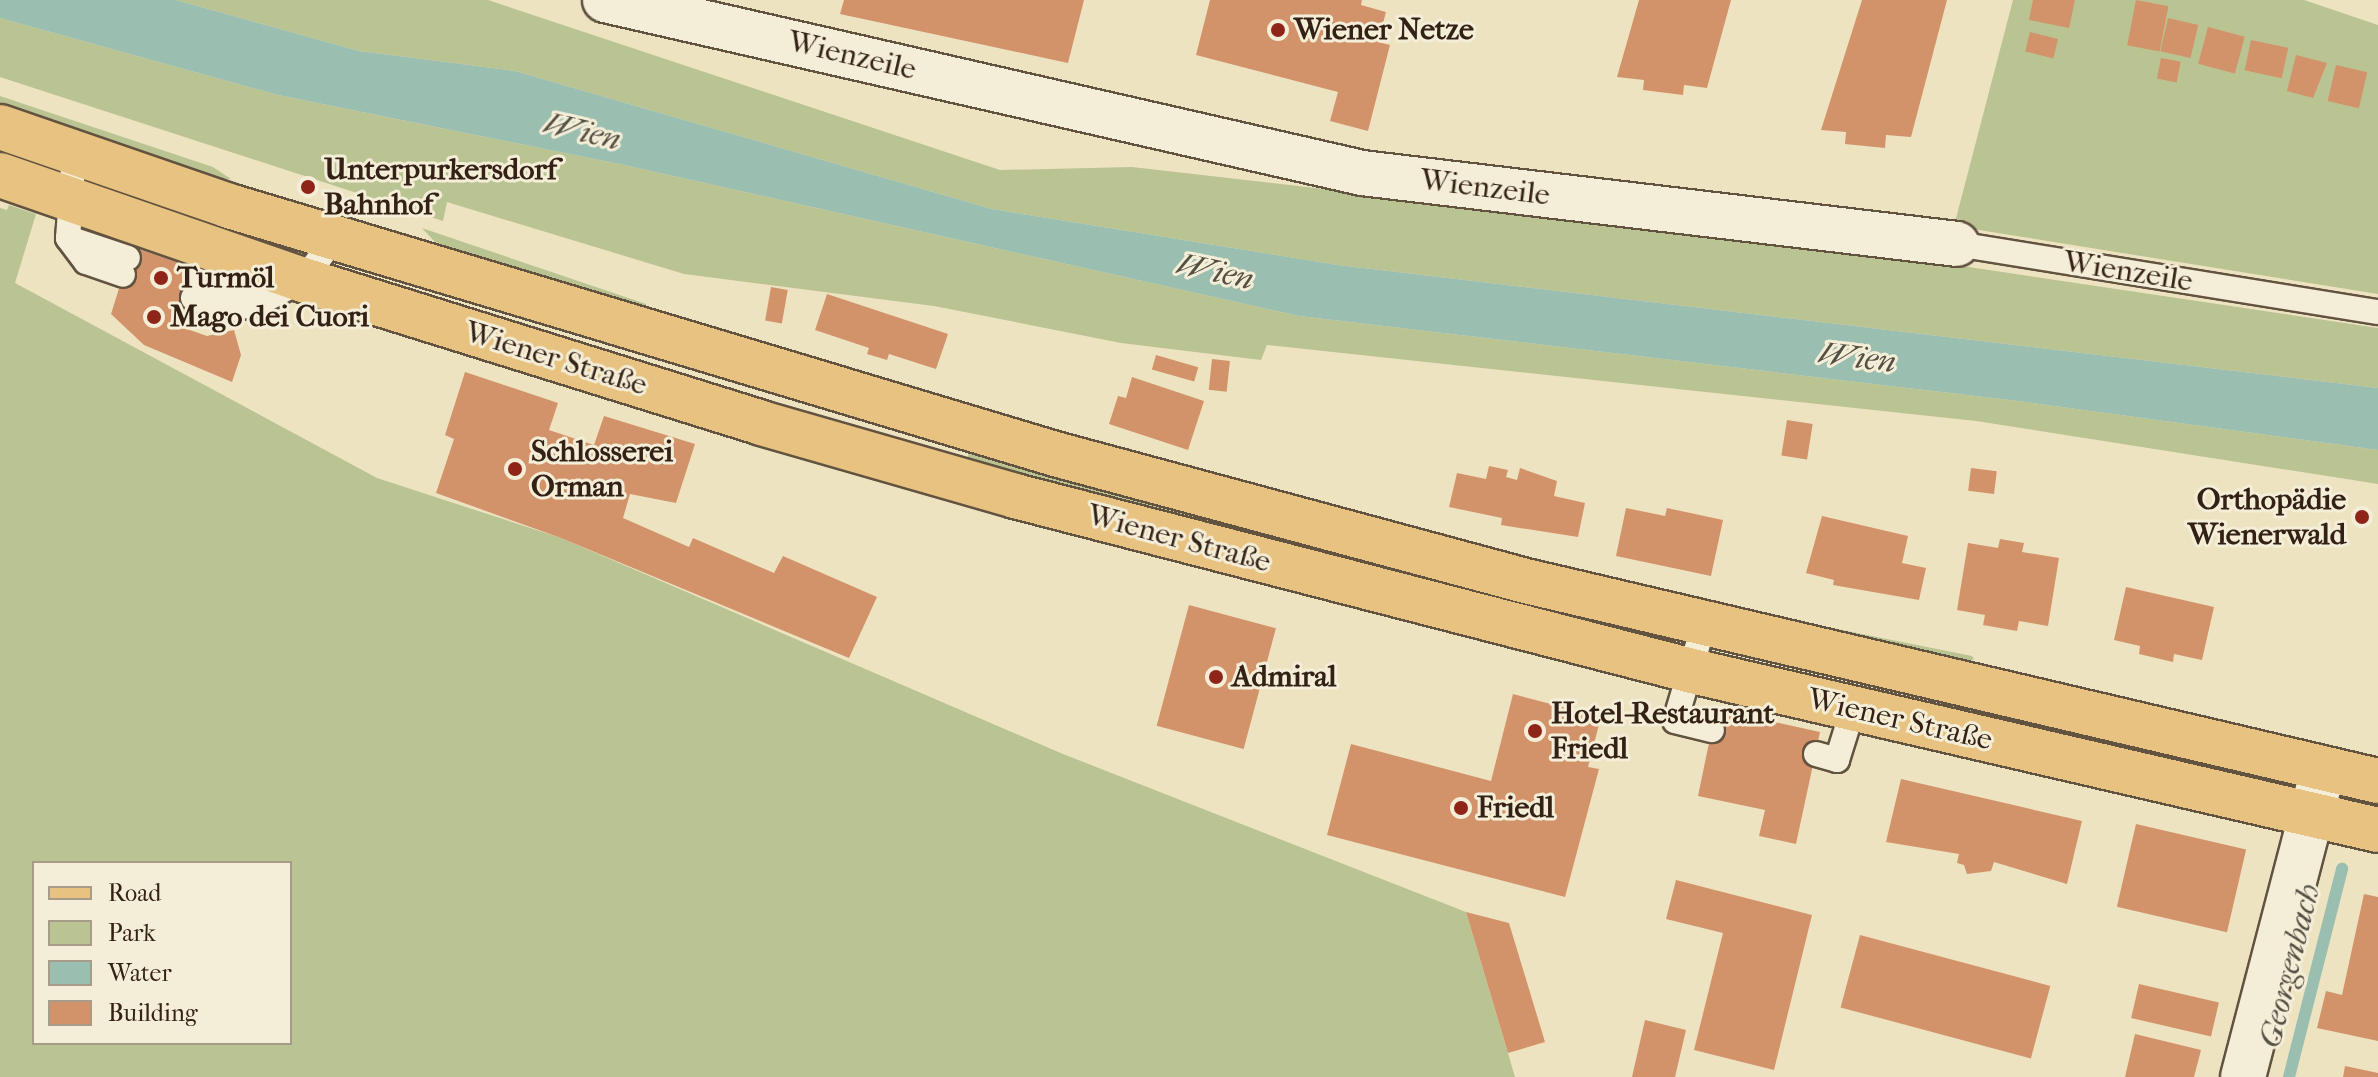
<!DOCTYPE html>
<html>
<head>
<meta charset="utf-8">
<style>
  body { margin:0 }
  #map { position:relative; width:2378px; height:1077px; overflow:hidden; background:#eee3c1; font-family:"IM FELL French Canon",serif }
  div>[style] { position:absolute }
  [style*='--x'] { left:calc(var(--x)*1px); top:calc(var(--y)*1px); width:calc(var(--w)*1px); rotate:calc(var(--a)*1deg) }
  .green>* { inset:0; background:#bac392 }
  .water>* { inset:0; background:#9abeaf }
  .stream>* { height:12px; margin:-6px; padding:0 6px; transform-origin:6px; border-radius:6px; background:#9abeaf }
  .building>* { inset:0; background:#d2936a; transform-origin:0 0 }
  .roads { filter:drop-shadow(2px 0 #625240) drop-shadow(-2px 0 #625240) drop-shadow(0 2px #625240) drop-shadow(0 -2px #625240) }
  .service>* { height:24px; margin:-12px; padding:0 12px; transform-origin:12px; border-radius:12px; background:#f4edd7 }
  .minor>* { height:44px; margin:-22px; padding:0 22px; transform-origin:22px; border-radius:22px; background:#f4edd7 }
  .primary>* { height:44px; margin:-22px; padding:0 22px; transform-origin:22px; border-radius:22px; background:#e7c280 }
  .dots>* { width:22px; height:22px; translate:-50% -50%; box-sizing:border-box; border:4px solid #f4edd7; border-radius:50% }
  span { translate:-50% -50%; white-space:nowrap; text-align:center; line-height:1.15; -webkit-text-stroke:6px #f4edd7; paint-order:stroke }
  .poi-label { font-size:30px; color:#342115; font-weight:700 }
  .left { translate:0 -50%; text-align:left }
  .right { translate:-100% -50%; text-align:right }
  .street-label { font-size:30px; color:#342115 }
  .water-label { font-size:32px; color:#535043; font-style:italic }
  .legend { position:absolute; left:32px; top:861px; width:260px; height:184px; box-sizing:border-box; background:#f4edd7; border:2px solid #a79b89; margin:0; padding:10px 14px; list-style:none; font-size:24px; color:#342115 }
  .legend li { display:flex; align-items:center; gap:16px; height:40px }
  .legend b { width:40px; border:2px solid #a79b89 }
</style>
</head>
<body>
<div id="map">
  <div class="green">
    <i style="clip-path:polygon(176px 0,488px 0,1000px 170px,1132px 167px,1558px 216px,1969px 267px,2378px 328px,2378px 388px,1338px 265px,992px 209px,515px 71px,359px 51px)"></i>
    <i style="clip-path:polygon(2013px 0,2304px 0,2378px 25px,2378px 294px,1954px 226px)"></i>
    <i style="clip-path:polygon(0 18px,278px 95px,624px 165px,1299px 316px,2018px 401px,2378px 450px,2378px 484px,1976px 421px,1267px 345px,1261px 360px,1121px 343px,934px 306px,684px 274px,447px 202px,443px 221px,0 77px)"></i>
    <i style="clip-path:polygon(0 96px,213px 167px,231px 179px,208px 179px,0 108px)"></i>
    <i style="clip-path:polygon(evenodd,9px 205px,36px 214px,15px 283px,377px 478px,561px 538px,1063px 754px,1466px 912px,1515px 1077px,0 1077px,0 208px,7px 210px,9px 205px,34px 863px,290px 863px,290px 1043px,34px 1043px,34px 863px)"></i>
    <i style="clip-path:polygon(422px 228px,646px 304px,643px 315px,498px 271px,434px 241px)"></i>
    <i style="clip-path:polygon(970px 451px,1313px 546px,1317px 553px,966px 461px)"></i>
    <i style="clip-path:polygon(1802px 622px,1972px 656px,1974px 659px,1965px 664px)"></i>
    <i style="clip-path:polygon(1941px 699px,2252px 773px,2255px 779px,2253px 783px,1937px 706px)"></i>
  </div>
  <div class="water">
    <i style="clip-path:polygon(0 0,176px 0,359px 51px,515px 71px,992px 209px,1338px 265px,2378px 388px,2378px 450px,2018px 401px,1299px 316px,624px 165px,278px 95px,0 18px)"></i>
  </div>
  <div class="stream">
    <i style="--x:2289;--y:1077;--w:215;--a:-75.7"></i>
  </div>
  <div class="building">
    <i style="clip-path:polygon(844px 0,1084px 0,1068px 63px,840px 14px)"></i>
    <i style="clip-path:polygon(1210px 0,1362px 0,1361px 5px,1386px 12px,1378px 42px,1390px 45px,1368px 131px,1330px 121px,1338px 92px,1196px 55px)"></i>
    <i style="clip-path:polygon(1639px 0,1731px 0,1707px 88px,1684px 85px,1683px 95px,1643px 90px,1644px 80px,1617px 77px)"></i>
    <i style="clip-path:polygon(1862px 0,1947px 0,1911px 137px,1886px 135px,1885px 148px,1845px 144px,1846px 132px,1821px 130px)"></i>
    <i style="clip-path:polygon(2033px 0,2075px 0,2069px 28px,2029px 20px)"></i>
    <i style="left:2136px;top:0;width:33px;height:46px;rotate:11deg"></i>
    <i style="left:2168px;top:18px;width:31px;height:34px;rotate:13deg"></i>
    <i style="left:2208px;top:27px;width:38px;height:38px;rotate:15deg"></i>
    <i style="left:2030px;top:32px;width:29px;height:20px;rotate:14deg"></i>
    <i style="left:2251px;top:40px;width:38px;height:31px;rotate:12deg"></i>
    <i style="clip-path:polygon(2296px 55px,2327px 63px,2313px 98px,2287px 91px)"></i>
    <i style="left:2161px;top:58px;width:20px;height:21px;rotate:11deg"></i>
    <i style="left:2336px;top:65px;width:32px;height:37px;rotate:13deg"></i>
    <i style="clip-path:polygon(132px 247px,202px 270px,184px 328px,207px 336px,234px 330px,241px 355px,232px 382px,144px 345px,111px 314px)"></i>
    <i style="left:771px;top:287px;width:17px;height:34px;rotate:10deg"></i>
    <i style="clip-path:polygon(827px 294px,948px 334px,936px 369px,889px 354px,887px 360px,867px 354px,869px 348px,815px 330px)"></i>
    <i style="left:1156px;top:355px;width:44px;height:15px;rotate:16deg"></i>
    <i style="left:1212px;top:359px;width:18px;height:31px;rotate:6deg"></i>
    <i style="clip-path:polygon(465px 372px,558px 403px,549px 430px,594px 445px,604px 416px,695px 444px,676px 503px,630px 494px,623px 518px,689px 547px,693px 538px,774px 573px,783px 556px,877px 597px,849px 658px,561px 538px,436px 493px,454px 439px,445px 435px)"></i>
    <i style="clip-path:polygon(1132px 377px,1204px 401px,1188px 450px,1109px 424px,1118px 396px,1126px 398px)"></i>
    <i style="left:1787px;top:420px;width:26px;height:36px;rotate:9deg"></i>
    <i style="clip-path:polygon(1489px 466px,1508px 470px,1506px 477px,1517px 480px,1520px 468px,1557px 481px,1554px 496px,1585px 503px,1578px 537px,1501px 525px,1502px 518px,1449px 507px,1457px 473px,1486px 479px)"></i>
    <i style="left:1971px;top:468px;width:26px;height:23px;rotate:7deg"></i>
    <i style="clip-path:polygon(1626px 508px,1665px 516px,1667px 508px,1723px 520px,1711px 576px,1616px 556px)"></i>
    <i style="clip-path:polygon(1822px 516px,1908px 536px,1902px 563px,1926px 568px,1919px 600px,1833px 585px,1834px 580px,1806px 573px)"></i>
    <i style="clip-path:polygon(2000px 539px,2024px 543px,2022px 552px,2059px 558px,2048px 626px,2019px 621px,2017px 631px,1983px 625px,1985px 615px,1957px 610px,1968px 543px,1998px 548px)"></i>
    <i style="clip-path:polygon(2126px 587px,2214px 607px,2202px 660px,2174px 654px,2173px 662px,2139px 654px,2140px 646px,2114px 640px)"></i>
    <i style="left:1189px;top:605px;width:90px;height:125px;rotate:15deg"></i>
    <i style="clip-path:polygon(1513px 694px,1601px 717px,1588px 767px,1599px 769px,1565px 897px,1327px 835px,1351px 744px,1491px 781px)"></i>
    <i style="clip-path:polygon(1716px 709px,1820px 732px,1796px 844px,1759px 836px,1765px 810px,1698px 796px)"></i>
    <i style="clip-path:polygon(1901px 779px,2082px 821px,2067px 884px,1994px 862px,1991px 871px,1967px 874px,1964px 865px,1957px 863px,1959px 854px,1886px 842px)"></i>
    <i style="left:2136px;top:824px;width:113px;height:85px;rotate:13deg"></i>
    <i style="clip-path:polygon(1676px 880px,1812px 915px,1774px 1070px,1694px 1050px,1723px 933px,1666px 919px)"></i>
    <i style="clip-path:polygon(2364px 894px,2378px 897px,2378px 1041px,2317px 1028px,2326px 991px,2342px 995px)"></i>
    <i style="clip-path:polygon(1466px 912px,1509px 923px,1545px 1042px,1508px 1053px)"></i>
    <i style="left:1860px;top:935px;width:197px;height:75px;rotate:15deg"></i>
    <i style="left:2139px;top:984px;width:82px;height:35px;rotate:13deg"></i>
    <i style="clip-path:polygon(1645px 1020px,1686px 1030px,1675px 1077px,1632px 1077px)"></i>
    <i style="clip-path:polygon(2135px 1034px,2201px 1050px,2194px 1077px,2125px 1077px)"></i>
    <i style="clip-path:polygon(2345px 1066px,2378px 1073px,2378px 1077px,2343px 1077px)"></i>
  </div>
  <div class="roads">
    <div class="service">
      <i style="--x:74;--y:153;--w:85;--a:94"></i>
      <i style="--x:68;--y:238;--w:63;--a:18.4"></i>
      <i style="--x:68;--y:238;--w:30;--a:53"></i>
      <i style="--x:86;--y:262;--w:39;--a:19"></i>
      <i style="--x:1957;--y:244;--w:426;--a:9.2"></i>
      <i style="--x:199;--y:281;--w:65;--a:18.7"></i>
      <i style="--x:261;--y:302;--w:47;--a:-27.6"></i>
      <i style="--x:303;--y:280;--w:53;--a:-52.7"></i>
      <i style="--x:193;--y:298;--w:38;--a:18"></i>
      <i style="--x:229;--y:310;--w:32;--a:-14"></i>
      <i style="--x:1704;--y:624;--w:101;--a:106.6"></i>
      <i style="--x:1675;--y:721;--w:38;--a:14"></i>
      <i style="--x:1816;--y:754;--w:22;--a:16"></i>
      <i style="--x:1837;--y:760;--w:53;--a:-72.6"></i>
    </div>
    <div class="minor">
      <i style="--x:605;--y:0;--w:777;--a:12.87"></i>
      <i style="--x:1362;--y:173;--w:599;--a:6.8"></i>
      <i style="--x:2243;--y:1077;--w:318;--a:-75.4"></i>
    </div>
    <div class="primary">
      <i style="--x:0;--y:127;--w:242;--a:19"></i>
      <i style="--x:229;--y:206;--w:862;--a:16.71"></i>
      <i style="--x:1055;--y:454;--w:492;--a:15.1"></i>
      <i style="--x:1530;--y:582;--w:871;--a:13.21"></i>
      <i style="--x:0;--y:175;--w:321;--a:19.1"></i>
      <i style="--x:303;--y:280;--w:480;--a:17.3"></i>
      <i style="--x:761;--y:423;--w:264;--a:16"></i>
      <i style="--x:1015;--y:496;--w:699;--a:14.49"></i>
      <i style="--x:1692;--y:671;--w:704;--a:13.05"></i>
    </div>
  </div>
  <div class="dots">
    <i style="left:1278px;top:30px;background:#8f2418"></i>
    <i style="left:308px;top:187px;background:#8f2418"></i>
    <i style="left:161px;top:278px;background:#8f2418"></i>
    <i style="left:154px;top:317px;background:#8f2418"></i>
    <i style="left:515px;top:469px;background:#8f2418"></i>
    <i style="left:2362px;top:517px;background:#8f2418"></i>
    <i style="left:1216px;top:677px;background:#8f2418"></i>
    <i style="left:1535px;top:731px;background:#8f2418"></i>
    <i style="left:1461px;top:808px;background:#8f2418"></i>
  </div>
  <div class="poi-label">
    <span class="left" style="left:1294px;top:30px">Wiener Netze</span>
    <span class="left" style="left:324px;top:187px">Unterpurkersdorf<br>Bahnhof</span>
    <span class="left" style="left:177px;top:278px">Turmöl</span>
    <span class="left" style="left:170px;top:317px">Mago dei Cuori</span>
    <span class="left" style="left:531px;top:469px">Schlosserei<br>Orman</span>
    <span class="right" style="left:2346px;top:517px">Orthopädie<br>Wienerwald</span>
    <span class="left" style="left:1232px;top:677px">Admiral</span>
    <span class="left" style="left:1551px;top:731px">Hotel-Restaurant<br>Friedl</span>
    <span class="left" style="left:1477px;top:808px">Friedl</span>
  </div>
  <div class="street-label">
    <span style="left:852px;top:56px;rotate:13deg">Wienzeile</span>
    <span style="left:1485px;top:188px;rotate:7deg">Wienzeile</span>
    <span style="left:2128px;top:272px;rotate:9deg">Wienzeile</span>
    <span style="left:556px;top:359px;rotate:17deg">Wiener Straße</span>
    <span style="left:1179px;top:539px;rotate:15deg">Wiener Straße</span>
    <span style="left:1900px;top:720px;rotate:13deg">Wiener Straße</span>
  </div>
  <div class="water-label">
    <span style="left:582px;top:132px;rotate:13deg">Wien</span>
    <span style="left:1215px;top:272px;rotate:12deg">Wien</span>
    <span style="left:1857px;top:358px;rotate:7deg">Wien</span>
    <span style="left:2290px;top:966px;rotate:-76deg">Georgenbach</span>
  </div>
  <ul class="legend">
  <li><b style="height:10px;background:#e7c280"></b>Road</li>
  <li><b style="height:22px;background:#bac392"></b>Park</li>
  <li><b style="height:22px;background:#9abeaf"></b>Water</li>
  <li><b style="height:22px;background:#d2936a"></b>Building</li>
  </ul>
</div>
</body>
</html>
